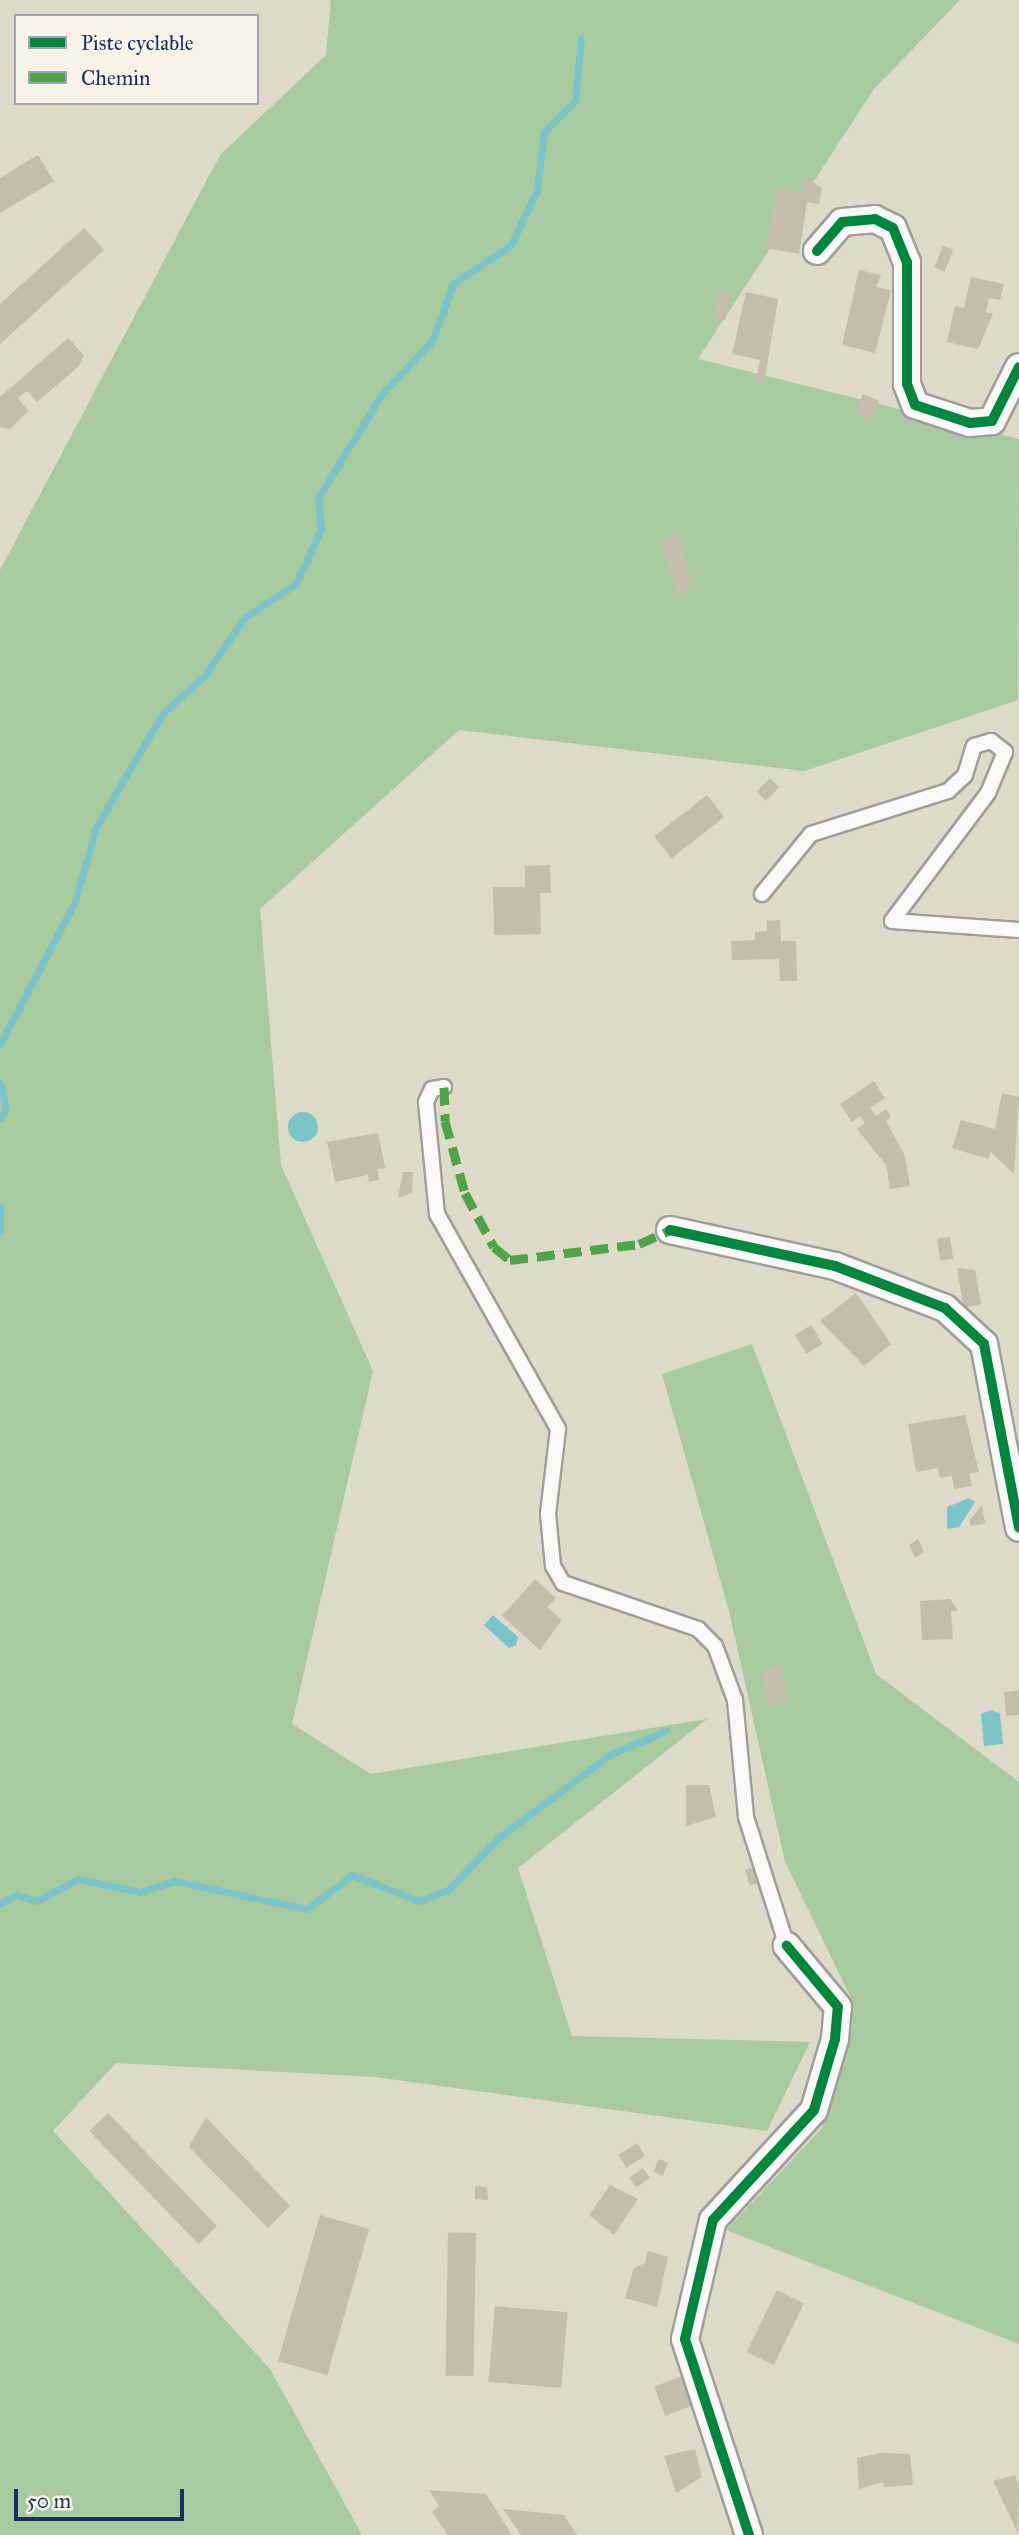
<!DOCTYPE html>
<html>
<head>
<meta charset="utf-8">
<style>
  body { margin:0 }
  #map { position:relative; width:1019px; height:2535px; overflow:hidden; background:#dddac7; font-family:"IM FELL Great Primer",serif }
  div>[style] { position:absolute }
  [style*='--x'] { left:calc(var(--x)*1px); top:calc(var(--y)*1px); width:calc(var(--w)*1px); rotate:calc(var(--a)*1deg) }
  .forest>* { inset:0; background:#a7ca9f }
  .water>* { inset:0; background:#7ac4ca }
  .round { border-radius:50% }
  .stream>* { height:7px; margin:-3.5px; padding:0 3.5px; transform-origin:3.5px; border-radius:3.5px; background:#7ac4ca }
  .building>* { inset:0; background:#c4bcad; transform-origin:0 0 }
  .roads { filter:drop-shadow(2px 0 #9e9f9a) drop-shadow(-2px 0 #9e9f9a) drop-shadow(0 2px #9e9f9a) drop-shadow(0 -2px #9e9f9a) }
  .lane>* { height:14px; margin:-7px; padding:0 7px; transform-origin:7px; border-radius:7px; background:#faf9f7 }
  .street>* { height:26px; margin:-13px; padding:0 13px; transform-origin:13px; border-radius:13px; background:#faf9f7 }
  .quiet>* { height:9px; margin-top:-4.5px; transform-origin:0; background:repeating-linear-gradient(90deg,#4fa44a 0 18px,transparent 0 27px) }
  .cycleway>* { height:10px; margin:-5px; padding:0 5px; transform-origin:5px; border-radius:5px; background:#00873e }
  span { translate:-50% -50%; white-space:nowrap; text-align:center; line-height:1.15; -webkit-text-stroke:5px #f7f3e8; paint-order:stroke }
  .legend { position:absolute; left:14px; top:14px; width:245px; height:91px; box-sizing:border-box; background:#f7f3e8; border:2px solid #9fa5b1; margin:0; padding:9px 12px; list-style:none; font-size:21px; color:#1b2f5e }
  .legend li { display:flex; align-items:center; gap:14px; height:35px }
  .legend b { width:35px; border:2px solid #9fa5b1 }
  .scale { position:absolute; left:14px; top:2489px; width:170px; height:32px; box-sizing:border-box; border:4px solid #1b2f5e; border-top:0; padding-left:9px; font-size:21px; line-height:24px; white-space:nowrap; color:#1b2f5e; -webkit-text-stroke:5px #f7f3e8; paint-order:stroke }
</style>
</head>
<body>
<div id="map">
  <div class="forest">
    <i style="clip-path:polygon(331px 0,960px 0,874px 89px,698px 359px,1019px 439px,1018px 700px,804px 771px,459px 730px,260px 909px,281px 1165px,373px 1371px,292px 1724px,371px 1774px,707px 1719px,518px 1868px,572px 2036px,810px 2042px,767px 2131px,375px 2077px,116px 2063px,53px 2131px,270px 2369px,362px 2535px,0 2535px,0 570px,220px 155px,326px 55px)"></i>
    <i style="clip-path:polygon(752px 1344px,876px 1674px,1019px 1782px,1019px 2344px,726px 2230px,822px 2128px,852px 2000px,785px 1862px,729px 1611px,662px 1374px)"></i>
  </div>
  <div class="water">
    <i class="round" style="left:288px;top:1112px;width:30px;height:30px"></i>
    <i style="clip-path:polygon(969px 1498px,975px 1502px,959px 1527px,947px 1529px,947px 1507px)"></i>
    <i style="clip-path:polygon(493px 1615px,518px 1637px,516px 1645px,509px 1648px,484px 1625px)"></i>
    <i style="clip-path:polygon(991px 1710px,1000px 1713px,1003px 1744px,984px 1746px,981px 1714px)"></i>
  </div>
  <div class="stream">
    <i style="--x:0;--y:1044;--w:161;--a:-62.2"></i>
    <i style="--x:75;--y:902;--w:78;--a:-74.4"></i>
    <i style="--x:96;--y:827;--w:132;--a:-59.6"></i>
    <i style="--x:163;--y:713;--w:57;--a:-42.1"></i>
    <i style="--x:205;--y:675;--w:70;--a:-55.4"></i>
    <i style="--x:245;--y:617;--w:61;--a:-32.9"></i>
    <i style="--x:296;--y:584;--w:60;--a:-65.6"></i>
    <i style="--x:321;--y:529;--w:31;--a:-96"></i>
    <i style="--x:318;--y:498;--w:121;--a:-58.5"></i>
    <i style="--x:381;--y:395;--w:74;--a:-46.6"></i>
    <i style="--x:432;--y:341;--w:61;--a:-69.8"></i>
    <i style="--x:453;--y:284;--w:70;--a:-33.9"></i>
    <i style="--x:511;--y:245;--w:61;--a:-64.7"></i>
    <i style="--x:537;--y:190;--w:58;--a:-83.1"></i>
    <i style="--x:544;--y:132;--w:44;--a:-45"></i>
    <i style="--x:575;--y:101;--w:62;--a:-84.5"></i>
    <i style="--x:0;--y:1083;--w:26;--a:77"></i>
    <i style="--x:6;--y:1108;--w:12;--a:121"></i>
    <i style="--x:0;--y:1207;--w:24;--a:90"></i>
    <i style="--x:0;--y:1904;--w:18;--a:-29"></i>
    <i style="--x:16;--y:1895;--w:21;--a:17"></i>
    <i style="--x:36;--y:1901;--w:47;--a:-27.6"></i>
    <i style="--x:78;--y:1879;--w:63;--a:11.8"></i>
    <i style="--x:140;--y:1892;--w:36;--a:-18"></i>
    <i style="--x:174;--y:1881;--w:136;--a:11.9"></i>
    <i style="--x:307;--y:1909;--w:56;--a:-37.1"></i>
    <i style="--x:352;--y:1875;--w:72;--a:21.2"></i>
    <i style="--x:419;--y:1901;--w:31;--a:-21"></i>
    <i style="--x:448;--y:1890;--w:72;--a:-46.1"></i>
    <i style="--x:498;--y:1838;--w:141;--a:-36.6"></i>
    <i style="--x:611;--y:1754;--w:60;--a:-22.7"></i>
  </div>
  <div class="building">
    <i style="clip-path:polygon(38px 155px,54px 181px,0 213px,0 178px)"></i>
    <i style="clip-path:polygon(804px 176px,822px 188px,819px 204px,807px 202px,799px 254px,766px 248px,776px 188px,801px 193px)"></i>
    <i style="clip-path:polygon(84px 228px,104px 250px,0 344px,0 304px)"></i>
    <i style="left:943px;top:246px;width:11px;height:23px;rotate:22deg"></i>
    <i style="clip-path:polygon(859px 270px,881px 275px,876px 287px,891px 290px,875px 353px,842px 345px)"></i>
    <i style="clip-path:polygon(971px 277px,1004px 284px,1000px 300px,989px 298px,986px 312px,993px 314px,978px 349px,947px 342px,955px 306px,964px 308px)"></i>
    <i style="left:720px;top:290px;width:12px;height:28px;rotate:14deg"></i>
    <i style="clip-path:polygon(746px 292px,778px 299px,764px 384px,755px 382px,760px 360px,732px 354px)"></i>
    <i style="clip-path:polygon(68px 338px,84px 355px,78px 367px,37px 402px,27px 391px,18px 398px,28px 411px,10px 429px,0 427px,0 397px)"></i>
    <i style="clip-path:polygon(863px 394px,879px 401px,869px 419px,855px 412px)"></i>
    <i style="clip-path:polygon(679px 535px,689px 575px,689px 590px,677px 593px,660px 540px)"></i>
    <i style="left:770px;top:778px;width:13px;height:19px;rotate:45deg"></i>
    <i style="left:707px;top:795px;width:28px;height:67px;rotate:52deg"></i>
    <i style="clip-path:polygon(550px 865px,551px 893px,540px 893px,541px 934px,494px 935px,493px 887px,525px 887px,525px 866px)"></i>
    <i style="clip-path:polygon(780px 920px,781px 941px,796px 941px,797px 981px,780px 981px,779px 959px,732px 960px,731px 941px,755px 940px,755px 932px,767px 931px,767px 921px)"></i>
    <i style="clip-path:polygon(874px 1081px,885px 1098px,870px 1108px,876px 1116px,886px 1109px,891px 1117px,886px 1121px,905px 1156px,910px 1186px,890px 1189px,886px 1165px,857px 1129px,865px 1123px,860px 1116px,852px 1122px,840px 1104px)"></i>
    <i style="clip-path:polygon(1002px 1093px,1019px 1097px,1014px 1174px,991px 1152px,988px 1159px,952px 1148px,961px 1120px,995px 1129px)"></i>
    <i style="clip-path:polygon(378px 1133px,385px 1168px,377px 1169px,379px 1180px,369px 1182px,368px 1175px,335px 1182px,327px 1142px)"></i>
    <i style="clip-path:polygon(403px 1172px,413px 1172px,412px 1193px,398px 1198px)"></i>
    <i style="left:950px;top:1237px;width:22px;height:13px;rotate:82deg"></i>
    <i style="clip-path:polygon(957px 1268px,975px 1270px,981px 1304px,964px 1308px)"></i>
    <i style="clip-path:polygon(856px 1293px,891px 1344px,864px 1366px,820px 1321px)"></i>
    <i style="left:811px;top:1325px;width:22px;height:19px;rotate:58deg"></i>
    <i style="clip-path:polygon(965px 1415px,979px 1472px,969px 1474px,972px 1486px,954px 1489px,952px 1476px,940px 1478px,938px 1468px,916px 1472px,908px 1424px)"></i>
    <i style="clip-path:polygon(982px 1505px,985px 1524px,970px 1526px,969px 1521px)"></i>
    <i style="clip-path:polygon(918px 1539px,924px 1552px,915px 1558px,909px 1545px)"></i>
    <i style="clip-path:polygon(535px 1579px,556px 1598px,547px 1607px,562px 1620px,540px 1650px,502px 1616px)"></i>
    <i style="clip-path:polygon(950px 1599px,958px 1611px,951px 1611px,953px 1639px,922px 1640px,920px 1601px)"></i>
    <i style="left:781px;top:1666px;width:37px;height:20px;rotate:79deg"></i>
    <i style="clip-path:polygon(1019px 1690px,1019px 1715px,1006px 1716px,1004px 1692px)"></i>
    <i style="clip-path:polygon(686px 1785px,709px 1785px,716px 1817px,686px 1826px)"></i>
    <i style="left:756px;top:1867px;width:16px;height:11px;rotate:75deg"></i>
    <i style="left:108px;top:2113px;width:157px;height:26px;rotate:46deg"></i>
    <i style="clip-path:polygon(206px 2117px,290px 2206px,268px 2228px,189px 2147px)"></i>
    <i style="left:637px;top:2143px;width:15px;height:22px;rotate:58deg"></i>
    <i style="left:659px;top:2159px;width:10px;height:14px;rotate:24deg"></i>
    <i style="left:643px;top:2168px;width:12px;height:17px;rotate:55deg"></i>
    <i style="clip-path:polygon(610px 2185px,638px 2199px,614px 2235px,589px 2215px)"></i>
    <i style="clip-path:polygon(475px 2186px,487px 2187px,488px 2200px,475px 2199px)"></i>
    <i style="left:320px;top:2215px;width:51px;height:152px;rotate:16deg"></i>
    <i style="left:476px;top:2233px;width:143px;height:28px;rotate:91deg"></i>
    <i style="clip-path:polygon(648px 2251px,668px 2257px,657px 2307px,625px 2298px,634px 2268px,645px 2263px)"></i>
    <i style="left:777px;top:2290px;width:30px;height:69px;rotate:26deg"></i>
    <i style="left:495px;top:2306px;width:73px;height:76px;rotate:5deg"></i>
    <i style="left:685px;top:2375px;width:31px;height:33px;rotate:69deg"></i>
    <i style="clip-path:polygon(695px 2449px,702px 2477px,676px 2493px,664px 2456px)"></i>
    <i style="clip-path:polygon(881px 2453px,910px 2454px,913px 2485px,884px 2487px,883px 2482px,859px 2489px,857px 2458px)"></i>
    <i style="clip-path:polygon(1015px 2475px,1019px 2487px,1018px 2533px,993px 2481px)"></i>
    <i style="clip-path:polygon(429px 2490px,486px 2494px,512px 2535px,448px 2535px,432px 2512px,439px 2506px)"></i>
    <i style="clip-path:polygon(503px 2509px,564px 2515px,577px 2535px,521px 2535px)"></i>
  </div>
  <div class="roads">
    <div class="lane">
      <i style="--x:762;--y:894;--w:77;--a:-50.8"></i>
      <i style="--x:811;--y:834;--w:144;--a:-17.4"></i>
      <i style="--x:948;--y:791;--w:23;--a:-43"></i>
      <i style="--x:965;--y:775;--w:30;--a:-73"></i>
      <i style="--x:974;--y:746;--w:18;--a:-16"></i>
      <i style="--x:991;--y:741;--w:18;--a:38"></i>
      <i style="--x:1005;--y:752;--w:44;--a:112.5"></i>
      <i style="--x:988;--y:793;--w:160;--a:126.9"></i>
      <i style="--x:892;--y:921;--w:127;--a:4.1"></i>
      <i style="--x:444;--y:1087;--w:12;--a:171"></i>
      <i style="--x:432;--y:1089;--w:14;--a:115"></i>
      <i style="--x:426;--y:1102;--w:113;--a:84.4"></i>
      <i style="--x:437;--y:1214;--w:247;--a:60.6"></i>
      <i style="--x:558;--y:1429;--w:86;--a:96.7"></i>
      <i style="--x:548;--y:1514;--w:52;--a:84.5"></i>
      <i style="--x:553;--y:1566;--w:20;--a:60"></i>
      <i style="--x:563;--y:1583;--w:143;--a:18.8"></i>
      <i style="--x:698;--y:1629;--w:24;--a:45"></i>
      <i style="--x:715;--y:1646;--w:58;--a:69.7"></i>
      <i style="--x:735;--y:1700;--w:118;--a:84.6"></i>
      <i style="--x:746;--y:1817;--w:135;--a:72.4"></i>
    </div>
    <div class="street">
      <i style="--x:817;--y:251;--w:38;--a:-49"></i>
      <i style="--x:842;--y:222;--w:33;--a:-5"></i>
      <i style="--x:875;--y:219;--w:20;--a:27"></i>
      <i style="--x:893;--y:228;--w:37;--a:68"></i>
      <i style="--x:907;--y:262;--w:122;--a:90"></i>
      <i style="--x:907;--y:384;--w:22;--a:69"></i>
      <i style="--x:915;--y:405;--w:58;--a:18.1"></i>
      <i style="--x:970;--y:423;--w:22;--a:-5"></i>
      <i style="--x:992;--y:421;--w:60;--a:-63.4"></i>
      <i style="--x:670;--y:1230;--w:169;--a:12.3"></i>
      <i style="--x:835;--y:1266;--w:118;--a:20.9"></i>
      <i style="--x:945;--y:1308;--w:53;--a:42.7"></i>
      <i style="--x:984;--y:1344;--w:187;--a:79.2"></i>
      <i style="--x:749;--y:2535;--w:206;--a:-108.1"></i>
      <i style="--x:685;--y:2339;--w:122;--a:-76.8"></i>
      <i style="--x:713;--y:2220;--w:149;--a:-47.4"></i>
      <i style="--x:814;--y:2110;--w:74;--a:-73.5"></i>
      <i style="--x:835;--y:2039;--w:32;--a:-85"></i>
      <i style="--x:838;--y:2007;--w:80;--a:-129.9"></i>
    </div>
  </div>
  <div class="quiet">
    <i style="--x:444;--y:1087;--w:34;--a:88"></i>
    <i style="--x:445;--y:1121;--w:75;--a:74.5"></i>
    <i style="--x:465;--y:1193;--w:61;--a:61.8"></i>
    <i style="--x:494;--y:1247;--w:21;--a:39"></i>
    <i style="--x:510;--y:1260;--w:130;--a:-7.1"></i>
    <i style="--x:639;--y:1244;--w:34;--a:-24"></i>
  </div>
  <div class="cycleway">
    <i style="--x:817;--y:251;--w:38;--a:-49"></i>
    <i style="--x:842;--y:222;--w:33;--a:-5"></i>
    <i style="--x:875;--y:219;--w:20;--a:27"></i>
    <i style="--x:893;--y:228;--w:37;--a:68"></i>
    <i style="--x:907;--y:262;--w:122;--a:90"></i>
    <i style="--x:907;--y:384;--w:22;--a:69"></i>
    <i style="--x:915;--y:405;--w:58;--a:18.1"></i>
    <i style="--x:970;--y:423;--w:22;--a:-5"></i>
    <i style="--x:992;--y:421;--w:60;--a:-63.4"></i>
    <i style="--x:670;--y:1230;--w:169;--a:12.3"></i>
    <i style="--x:835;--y:1266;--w:118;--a:20.9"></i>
    <i style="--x:945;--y:1308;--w:53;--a:42.7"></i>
    <i style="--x:984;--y:1344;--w:187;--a:79.2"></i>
    <i style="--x:749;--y:2535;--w:206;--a:-108.1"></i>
    <i style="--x:685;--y:2339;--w:122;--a:-76.8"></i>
    <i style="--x:713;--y:2220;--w:149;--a:-47.4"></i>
    <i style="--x:814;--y:2110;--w:74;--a:-73.5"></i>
    <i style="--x:835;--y:2039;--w:32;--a:-85"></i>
    <i style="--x:838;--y:2007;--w:80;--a:-129.9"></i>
  </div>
  <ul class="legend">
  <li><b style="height:9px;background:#00873e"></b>Piste cyclable</li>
  <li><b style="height:9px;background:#4fa44a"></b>Chemin</li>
  </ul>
  <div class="scale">50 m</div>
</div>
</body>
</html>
